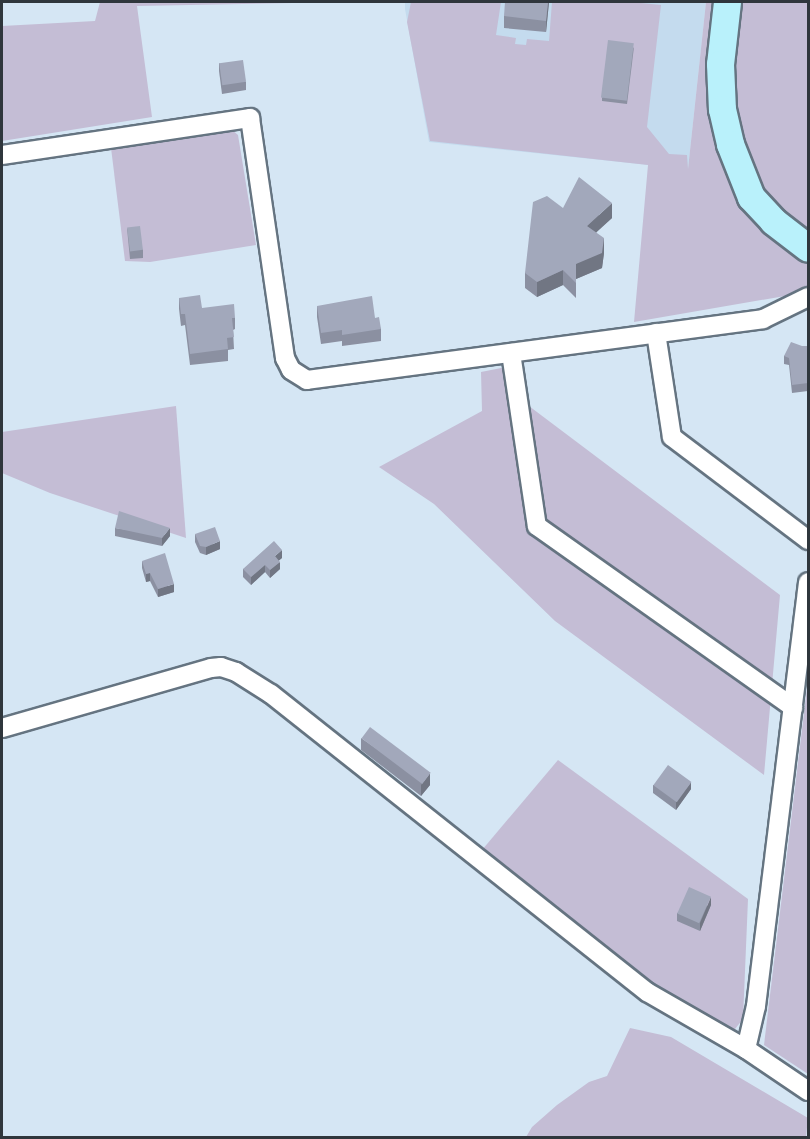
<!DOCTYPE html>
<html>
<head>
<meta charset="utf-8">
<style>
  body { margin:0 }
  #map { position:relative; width:810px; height:1139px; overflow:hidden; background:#d5e6f4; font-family:Roboto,sans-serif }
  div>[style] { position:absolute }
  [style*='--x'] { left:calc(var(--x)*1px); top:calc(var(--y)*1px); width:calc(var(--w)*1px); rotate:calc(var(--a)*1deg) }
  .built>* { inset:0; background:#c4dbee }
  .green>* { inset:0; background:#c4bdd5 }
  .roads { filter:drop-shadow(2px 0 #657481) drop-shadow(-2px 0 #657481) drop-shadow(0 2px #657481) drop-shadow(0 -2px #657481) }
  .street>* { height:18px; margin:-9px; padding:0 9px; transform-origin:9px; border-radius:9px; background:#fff }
  .secondary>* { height:27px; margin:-13.5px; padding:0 13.5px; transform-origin:13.5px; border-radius:13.5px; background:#b9f1fb }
  .wall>* { inset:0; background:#8b90a1 }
  .shaded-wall>* { inset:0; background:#717683 }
  .building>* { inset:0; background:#a2a8bb; transform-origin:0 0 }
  span { translate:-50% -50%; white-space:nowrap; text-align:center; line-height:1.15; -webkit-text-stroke:6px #e5f2fe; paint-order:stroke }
  .frame { position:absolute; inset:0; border:3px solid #2f363c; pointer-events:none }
</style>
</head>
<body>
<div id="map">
  <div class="built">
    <i style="clip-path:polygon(405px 2px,706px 2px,688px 169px,429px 142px,405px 9px)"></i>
  </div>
  <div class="green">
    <i style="clip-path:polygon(100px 2px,344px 2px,137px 6px,152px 117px,2px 141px,2px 26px,95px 21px)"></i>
    <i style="clip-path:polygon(411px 2px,501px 2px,496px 35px,516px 38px,515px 44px,526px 45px,527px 39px,549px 41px,552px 2px,631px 2px,661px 5px,647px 127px,669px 154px,687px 155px,688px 169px,706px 2px,808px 2px,808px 292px,634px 322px,648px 165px,430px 141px,407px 22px)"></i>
    <i style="clip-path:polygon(218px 130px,232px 130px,238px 135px,256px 245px,150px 262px,125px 261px,111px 148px)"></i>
    <i style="clip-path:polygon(517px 365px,521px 400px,780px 595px,764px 775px,555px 621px,434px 504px,379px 467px,482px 411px,481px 372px)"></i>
    <i style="clip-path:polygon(176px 406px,186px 538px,50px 493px,2px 473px,2px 432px)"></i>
    <i style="clip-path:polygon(808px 680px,808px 1074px,764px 1045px)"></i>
    <i style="clip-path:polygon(558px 760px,748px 899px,743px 1019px,735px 1029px,724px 1030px,654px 985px,482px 850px)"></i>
    <i style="clip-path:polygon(630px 1028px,671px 1037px,808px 1118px,806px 1137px,526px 1137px,532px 1127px,557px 1105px,589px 1082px,607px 1076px)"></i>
  </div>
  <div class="roads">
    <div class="street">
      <i style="--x:2;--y:155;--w:251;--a:-8.5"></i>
      <i style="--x:250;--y:118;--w:243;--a:81.7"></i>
      <i style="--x:285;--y:358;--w:13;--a:63"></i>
      <i style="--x:291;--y:370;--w:19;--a:32"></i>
      <i style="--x:307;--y:380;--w:460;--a:-7.6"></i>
      <i style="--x:763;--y:319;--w:50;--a:-26.1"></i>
      <i style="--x:656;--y:333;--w:105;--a:81.3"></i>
      <i style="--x:672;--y:437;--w:171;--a:37.1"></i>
      <i style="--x:511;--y:353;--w:175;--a:81.5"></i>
      <i style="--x:537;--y:526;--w:314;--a:35.3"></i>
      <i style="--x:2;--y:728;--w:217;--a:-16"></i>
      <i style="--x:211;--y:668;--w:10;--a:-6"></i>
      <i style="--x:221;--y:667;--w:16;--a:18"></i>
      <i style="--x:236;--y:672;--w:41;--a:32.2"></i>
      <i style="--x:271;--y:694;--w:480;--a:38.4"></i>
      <i style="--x:647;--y:992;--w:114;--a:29.9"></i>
      <i style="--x:746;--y:1049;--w:75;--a:34.1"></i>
      <i style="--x:746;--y:1049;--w:44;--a:-76.9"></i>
      <i style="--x:756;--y:1006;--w:427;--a:-83"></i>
    </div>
    <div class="secondary">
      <i style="--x:727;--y:2;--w:62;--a:96.4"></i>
      <i style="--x:720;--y:64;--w:45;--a:87.5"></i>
      <i style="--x:722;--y:109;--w:36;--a:77"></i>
      <i style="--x:730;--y:144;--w:57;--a:68.4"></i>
      <i style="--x:751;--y:197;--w:33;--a:47"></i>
      <i style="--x:773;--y:221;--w:44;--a:37.6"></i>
    </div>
  </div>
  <div class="wall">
    <i style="clip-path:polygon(549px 2px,546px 32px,504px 28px,504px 16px)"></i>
    <i style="clip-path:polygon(634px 47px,627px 104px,602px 101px,602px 98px)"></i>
    <i style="clip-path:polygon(219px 63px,246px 82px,246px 90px,222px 94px,219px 71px)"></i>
    <i style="clip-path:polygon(563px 208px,612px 218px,596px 232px,604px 253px,602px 268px,576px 279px,576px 298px,563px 285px,537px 297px,525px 288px,525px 273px)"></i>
    <i style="clip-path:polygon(127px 228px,143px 250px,143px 258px,130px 259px)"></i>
    <i style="clip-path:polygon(179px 298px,202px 308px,235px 318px,235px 329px,233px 330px,234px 349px,228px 350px,228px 361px,190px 365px,185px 325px,181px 326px,179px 309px)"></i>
    <i style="clip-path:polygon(317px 306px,375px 318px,381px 329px,381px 341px,342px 346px,342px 341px,321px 344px,317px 317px)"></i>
    <i style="clip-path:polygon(802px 346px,808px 346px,808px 391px,792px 393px,789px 365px,784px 364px,784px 356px)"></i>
    <i style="clip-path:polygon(115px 528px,170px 536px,162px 546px,115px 536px)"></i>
    <i style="clip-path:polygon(195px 534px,220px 549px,206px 555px,200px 553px,195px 542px)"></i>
    <i style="clip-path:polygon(282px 558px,279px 560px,280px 569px,270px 578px,265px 572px,251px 585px,243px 577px,243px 569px)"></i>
    <i style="clip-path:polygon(142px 561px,174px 592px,158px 597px,150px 581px,146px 582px,142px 568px)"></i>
    <i style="clip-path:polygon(361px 738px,430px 785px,421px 796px,361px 750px)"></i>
    <i style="clip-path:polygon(653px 785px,691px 789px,676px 810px,653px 793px)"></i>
    <i style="clip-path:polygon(711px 905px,700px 931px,677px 921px,677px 913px)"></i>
  </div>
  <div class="shaded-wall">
    <i style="clip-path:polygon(548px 2px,549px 2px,546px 32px,546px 21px)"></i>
    <i style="clip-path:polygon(612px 203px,612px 218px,587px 241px,587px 226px)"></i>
    <i style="clip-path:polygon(604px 238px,604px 253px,602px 268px,576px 279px,576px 264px)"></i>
    <i style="clip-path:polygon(563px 270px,563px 285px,537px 297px,537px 282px)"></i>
    <i style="clip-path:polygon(170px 528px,170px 536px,162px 546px,162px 538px)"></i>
    <i style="clip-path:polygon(220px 541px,220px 549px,206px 555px,206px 547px)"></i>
    <i style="clip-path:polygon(282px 550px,282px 558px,275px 564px,275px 556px)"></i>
    <i style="clip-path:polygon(280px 562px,280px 569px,270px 578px,270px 570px)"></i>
    <i style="clip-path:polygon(265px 565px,265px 572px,251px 585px,251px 577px)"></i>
    <i style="clip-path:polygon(150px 573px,150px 581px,146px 582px,146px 574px)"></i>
    <i style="clip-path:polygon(174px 584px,174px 592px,158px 597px,158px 589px)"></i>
    <i style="clip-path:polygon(430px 773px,430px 785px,421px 796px,421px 785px)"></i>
    <i style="clip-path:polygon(691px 782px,691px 789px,676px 810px,676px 802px)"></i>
    <i style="clip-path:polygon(711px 897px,711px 905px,700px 931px,700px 923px)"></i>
  </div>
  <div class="building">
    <i style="clip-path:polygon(505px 2px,548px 2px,546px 21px,504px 16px)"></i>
    <i style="left:608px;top:40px;width:26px;height:58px;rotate:7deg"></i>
    <i style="left:243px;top:60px;width:22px;height:24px;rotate:82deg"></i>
    <i style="clip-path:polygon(579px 177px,612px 203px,587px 226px,604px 238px,602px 253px,576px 264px,576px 283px,563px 270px,537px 282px,525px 273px,533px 202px,547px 196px,563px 208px)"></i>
    <i style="left:140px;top:226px;width:24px;height:13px;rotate:83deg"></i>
    <i style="clip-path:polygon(200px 295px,202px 308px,234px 304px,235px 318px,232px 318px,234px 337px,227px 338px,228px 349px,190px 354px,185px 314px,181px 314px,179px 298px)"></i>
    <i style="clip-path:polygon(372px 296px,375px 318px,379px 317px,381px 329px,342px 335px,342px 330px,321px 333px,317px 306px)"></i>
    <i style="clip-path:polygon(791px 342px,802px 346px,808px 346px,808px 383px,792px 385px,789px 358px,784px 356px)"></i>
    <i style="clip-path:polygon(119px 511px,170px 528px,162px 538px,115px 528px)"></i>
    <i style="clip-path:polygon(215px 527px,220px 541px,206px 547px,200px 546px,195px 534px)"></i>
    <i style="clip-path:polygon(274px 541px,282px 550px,275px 556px,280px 562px,270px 570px,265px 565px,251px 577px,243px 569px)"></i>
    <i style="clip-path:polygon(165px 553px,174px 584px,158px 589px,150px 573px,146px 574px,142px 561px)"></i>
    <i style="left:370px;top:727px;width:76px;height:14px;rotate:37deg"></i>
    <i style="left:668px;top:765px;width:29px;height:25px;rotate:36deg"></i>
    <i style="left:689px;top:887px;width:24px;height:29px;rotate:24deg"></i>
  </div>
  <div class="frame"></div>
</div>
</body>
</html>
